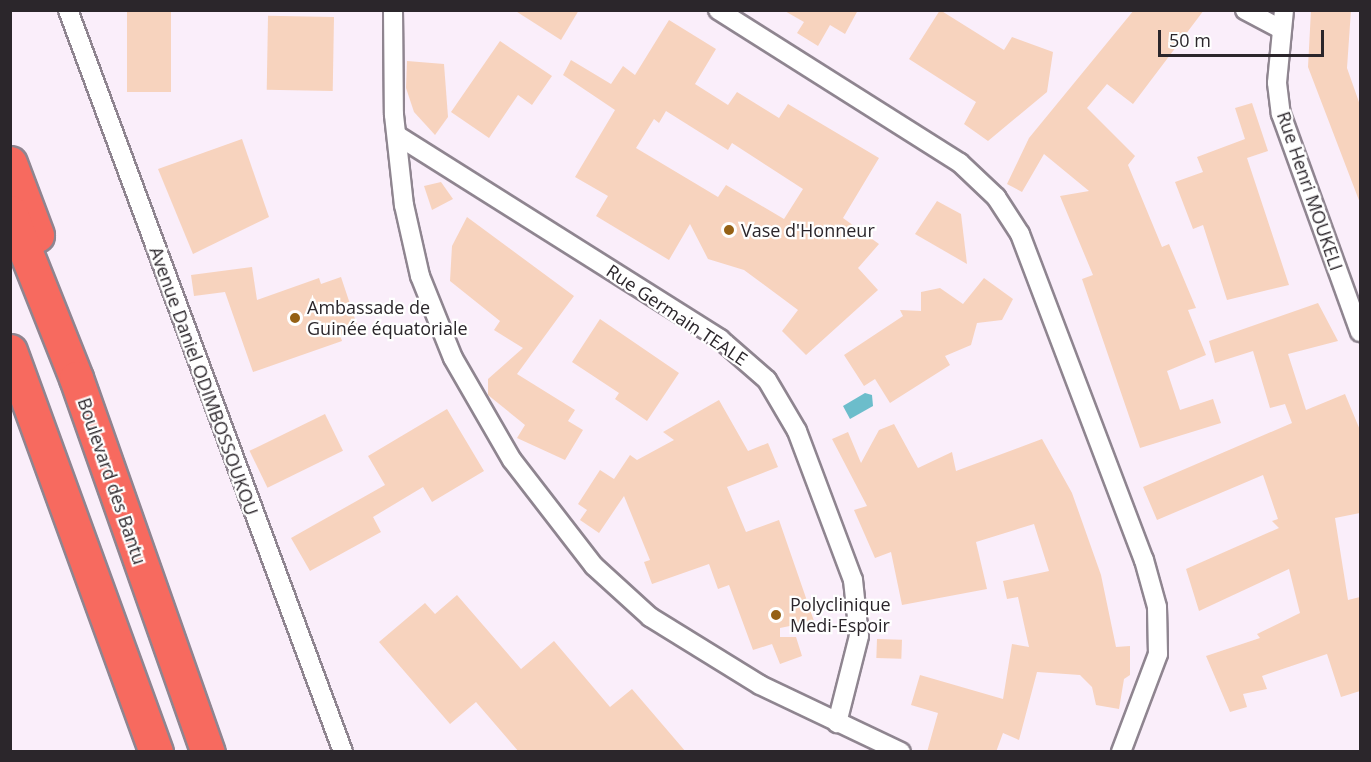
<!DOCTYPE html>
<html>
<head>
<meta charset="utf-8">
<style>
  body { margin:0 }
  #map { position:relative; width:1371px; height:762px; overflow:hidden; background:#faeefa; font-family:"Open Sans",sans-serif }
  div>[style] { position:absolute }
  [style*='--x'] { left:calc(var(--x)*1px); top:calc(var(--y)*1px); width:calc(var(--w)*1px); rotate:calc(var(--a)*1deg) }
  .water>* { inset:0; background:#6cbdcb }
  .building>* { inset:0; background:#f7d3be; transform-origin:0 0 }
  .roads { filter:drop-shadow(2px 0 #8f8590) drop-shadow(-2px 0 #8f8590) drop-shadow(0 2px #8f8590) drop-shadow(0 -2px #8f8590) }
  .street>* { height:18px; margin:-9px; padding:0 9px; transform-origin:9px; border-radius:9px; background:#fff }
  .highway>* { height:33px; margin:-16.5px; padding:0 16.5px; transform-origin:16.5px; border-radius:16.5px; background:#f76a5f }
  .dots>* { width:16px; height:16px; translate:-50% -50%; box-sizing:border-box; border:3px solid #fff; border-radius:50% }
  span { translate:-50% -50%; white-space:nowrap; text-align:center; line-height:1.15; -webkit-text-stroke:4.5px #fff; paint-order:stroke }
  .street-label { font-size:18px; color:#2b262b }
  .poi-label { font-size:18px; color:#2b262b }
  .left { translate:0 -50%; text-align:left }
  .frame { position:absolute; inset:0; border:12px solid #2b262b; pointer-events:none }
  .scale { position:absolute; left:1158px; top:30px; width:166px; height:27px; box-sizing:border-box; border:3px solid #2b262b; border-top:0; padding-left:8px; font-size:18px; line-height:21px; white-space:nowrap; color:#2b262b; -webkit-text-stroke:4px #fff; paint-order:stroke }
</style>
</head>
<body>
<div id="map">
  <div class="water">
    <i style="clip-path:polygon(865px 393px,872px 395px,873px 406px,850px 419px,843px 406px)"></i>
  </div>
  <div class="building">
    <i style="left:127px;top:10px;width:44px;height:82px"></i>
    <i style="clip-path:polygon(514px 10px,579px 10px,561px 40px)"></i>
    <i style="clip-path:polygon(783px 10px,858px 10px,845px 34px,830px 25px,818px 46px,797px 33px,804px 22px)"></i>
    <i style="clip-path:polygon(940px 10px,1004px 50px,1012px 37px,1053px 52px,1047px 92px,988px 141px,964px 124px,976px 102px,909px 59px)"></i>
    <i style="clip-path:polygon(1134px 10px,1204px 10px,1133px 104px,1107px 84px,1087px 108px,1135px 156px,1128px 165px,1162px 247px,1169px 244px,1196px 308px,1188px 310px,1206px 355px,1167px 371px,1180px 410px,1213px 399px,1221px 423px,1140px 448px,1082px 279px,1093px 275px,1060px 196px,1089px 191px,1044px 154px,1022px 192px,1007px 184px,1029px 138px)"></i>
    <i style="clip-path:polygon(1311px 10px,1351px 10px,1347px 68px,1360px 105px,1360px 203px,1308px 67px)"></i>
    <i style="left:334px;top:17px;width:74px;height:66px;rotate:91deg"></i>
    <i style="clip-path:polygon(evenodd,669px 20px,716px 49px,695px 84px,728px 105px,737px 92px,779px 118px,788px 104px,879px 158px,843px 218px,879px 244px,858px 268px,878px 290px,806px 355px,782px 331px,798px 310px,744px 270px,708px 259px,690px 224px,669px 260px,596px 216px,608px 196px,575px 177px,615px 110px,563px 75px,571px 60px,611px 84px,623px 66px,635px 75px,669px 20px,666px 111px,728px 150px,732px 143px,803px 189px,784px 219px,726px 185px,718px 197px,636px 148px,654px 119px,659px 123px,666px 111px)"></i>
    <i style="clip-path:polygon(500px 41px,552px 76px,532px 105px,518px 95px,489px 138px,451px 112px)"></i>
    <i style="clip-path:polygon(407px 61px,444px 64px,448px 117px,435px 135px,414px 112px,406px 88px)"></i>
    <i style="clip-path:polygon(1252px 103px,1268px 151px,1247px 158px,1289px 285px,1227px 300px,1203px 225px,1193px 229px,1175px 182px,1203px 172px,1197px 157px,1245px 139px,1235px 108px)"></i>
    <i style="clip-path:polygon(242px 139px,269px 217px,193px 254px,158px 169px)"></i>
    <i style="clip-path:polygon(441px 182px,453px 199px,432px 210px,424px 186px)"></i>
    <i style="clip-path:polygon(937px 201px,961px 214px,967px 264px,915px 234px)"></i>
    <i style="clip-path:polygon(467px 217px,574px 296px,517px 374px,575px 410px,568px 421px,583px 430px,565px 460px,517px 438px,525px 425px,488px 395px,488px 379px,523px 348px,494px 330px,500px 321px,450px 281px,452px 246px)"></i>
    <i style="clip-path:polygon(252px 267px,257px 300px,319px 278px,321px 284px,341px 277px,358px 328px,340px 335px,342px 341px,253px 372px,225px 292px,194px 296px,191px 275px)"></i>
    <i style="clip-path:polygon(984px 278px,1013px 299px,1002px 320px,977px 323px,971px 345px,945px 356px,950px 365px,890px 403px,875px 379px,864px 386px,844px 355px,903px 316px,900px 310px,921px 311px,921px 292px,940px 288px,963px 304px)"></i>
    <i style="clip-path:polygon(1318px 303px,1338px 341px,1288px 354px,1306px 410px,1345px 394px,1360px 430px,1360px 513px,1335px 518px,1348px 600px,1360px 597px,1360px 691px,1341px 697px,1327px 654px,1262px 676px,1267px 689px,1243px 694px,1247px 707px,1230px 712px,1206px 656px,1260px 638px,1257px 634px,1300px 613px,1289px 569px,1199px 611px,1186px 569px,1279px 528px,1272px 521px,1278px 519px,1263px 475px,1157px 520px,1143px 487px,1292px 423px,1285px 404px,1270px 408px,1253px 351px,1215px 363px,1209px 341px)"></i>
    <i style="clip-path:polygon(600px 319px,679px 373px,647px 421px,615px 399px,619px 393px,572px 362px)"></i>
    <i style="clip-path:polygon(719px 400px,748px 451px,768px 443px,778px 467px,727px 487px,746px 532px,779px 520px,814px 621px,780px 628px,780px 637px,796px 637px,802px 656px,780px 664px,772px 644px,753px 650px,729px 585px,718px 589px,709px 564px,652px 584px,644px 562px,650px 560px,624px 496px,599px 533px,580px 520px,587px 510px,578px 504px,600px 470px,614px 479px,630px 455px,637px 460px,674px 440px,663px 432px)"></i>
    <i style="clip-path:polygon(447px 409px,484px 471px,432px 502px,423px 487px,373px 517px,381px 532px,310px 571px,291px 538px,385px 485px,368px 456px)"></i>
    <i style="left:325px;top:414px;width:41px;height:84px;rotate:64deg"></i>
    <i style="clip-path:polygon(894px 424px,918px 468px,952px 452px,956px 471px,1042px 439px,1072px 493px,1101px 575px,1116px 647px,1130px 646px,1130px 675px,1124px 679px,1119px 709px,1096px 705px,1092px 687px,1080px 675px,1037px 672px,1019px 740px,1003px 733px,996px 752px,927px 752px,938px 713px,911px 705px,920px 675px,1003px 699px,1012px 644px,1029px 647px,1018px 597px,1007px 599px,1003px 581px,1049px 571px,1034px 524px,976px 542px,987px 589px,902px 605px,891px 552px,875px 558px,854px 510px,867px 506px,832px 439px,848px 432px,861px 463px,879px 430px)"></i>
    <i style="clip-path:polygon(457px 595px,521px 669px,554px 641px,610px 707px,632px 689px,686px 752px,519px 752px,476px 702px,450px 724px,379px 642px,425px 603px,435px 614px)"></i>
    <i style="left:877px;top:639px;width:25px;height:19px;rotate:2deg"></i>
  </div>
  <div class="roads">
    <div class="street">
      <i style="--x:68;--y:10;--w:791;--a:69.66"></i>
      <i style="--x:393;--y:10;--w:105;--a:89.5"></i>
      <i style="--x:394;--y:115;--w:91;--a:83.7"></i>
      <i style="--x:404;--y:205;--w:73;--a:77.3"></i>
      <i style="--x:420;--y:276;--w:88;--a:68.1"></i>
      <i style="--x:453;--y:358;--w:118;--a:60"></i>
      <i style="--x:512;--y:460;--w:134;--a:52.3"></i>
      <i style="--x:594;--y:566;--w:76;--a:42.3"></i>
      <i style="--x:650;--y:617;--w:129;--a:31.7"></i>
      <i style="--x:760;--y:685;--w:156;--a:25.4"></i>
      <i style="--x:718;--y:10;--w:286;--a:32.3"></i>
      <i style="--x:960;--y:163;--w:50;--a:43.4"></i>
      <i style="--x:996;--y:197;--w:44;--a:57"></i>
      <i style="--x:1020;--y:234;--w:349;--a:69.2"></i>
      <i style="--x:1144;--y:560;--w:49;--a:74.5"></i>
      <i style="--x:1157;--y:607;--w:47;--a:88.8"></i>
      <i style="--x:1158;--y:654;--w:105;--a:110.7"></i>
      <i style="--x:1245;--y:10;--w:38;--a:28"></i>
      <i style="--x:1284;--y:10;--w:73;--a:95.5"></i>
      <i style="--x:1277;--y:83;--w:31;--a:83"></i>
      <i style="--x:1281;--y:114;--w:232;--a:70.1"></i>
      <i style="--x:398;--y:136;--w:381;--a:32.2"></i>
      <i style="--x:720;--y:339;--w:62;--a:41.1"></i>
      <i style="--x:767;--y:380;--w:59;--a:59.5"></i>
      <i style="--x:797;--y:431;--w:159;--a:69.4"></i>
      <i style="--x:853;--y:580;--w:56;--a:83.9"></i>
      <i style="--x:859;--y:636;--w:90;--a:104.2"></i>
    </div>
    <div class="highway">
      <i style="--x:10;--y:163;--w:77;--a:69.4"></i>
      <i style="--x:10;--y:212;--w:179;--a:68.3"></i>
      <i style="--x:76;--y:378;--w:397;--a:70.6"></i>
      <i style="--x:10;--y:351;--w:427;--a:70"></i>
    </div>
  </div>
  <div class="dots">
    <i style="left:729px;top:230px;background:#956115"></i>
    <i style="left:295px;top:318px;background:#956115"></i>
    <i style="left:776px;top:615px;background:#956115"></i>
  </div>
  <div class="street-label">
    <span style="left:1310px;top:191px;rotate:71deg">Rue Henri MOUKELI</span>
    <span style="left:677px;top:315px;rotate:34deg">Rue Germain TEALE</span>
    <span style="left:204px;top:381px;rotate:70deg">Avenue Daniel ODIMBOSSOUKOU</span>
    <span style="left:112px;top:481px;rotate:71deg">Boulevard des Bantu</span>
  </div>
  <div class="poi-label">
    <span class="left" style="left:741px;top:230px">Vase d'Honneur</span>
    <span class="left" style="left:307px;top:318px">Ambassade de<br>Guinée équatoriale</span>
    <span class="left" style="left:790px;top:615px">Polyclinique<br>Medi-Espoir</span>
  </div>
  <div class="frame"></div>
  <div class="scale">50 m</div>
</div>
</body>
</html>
